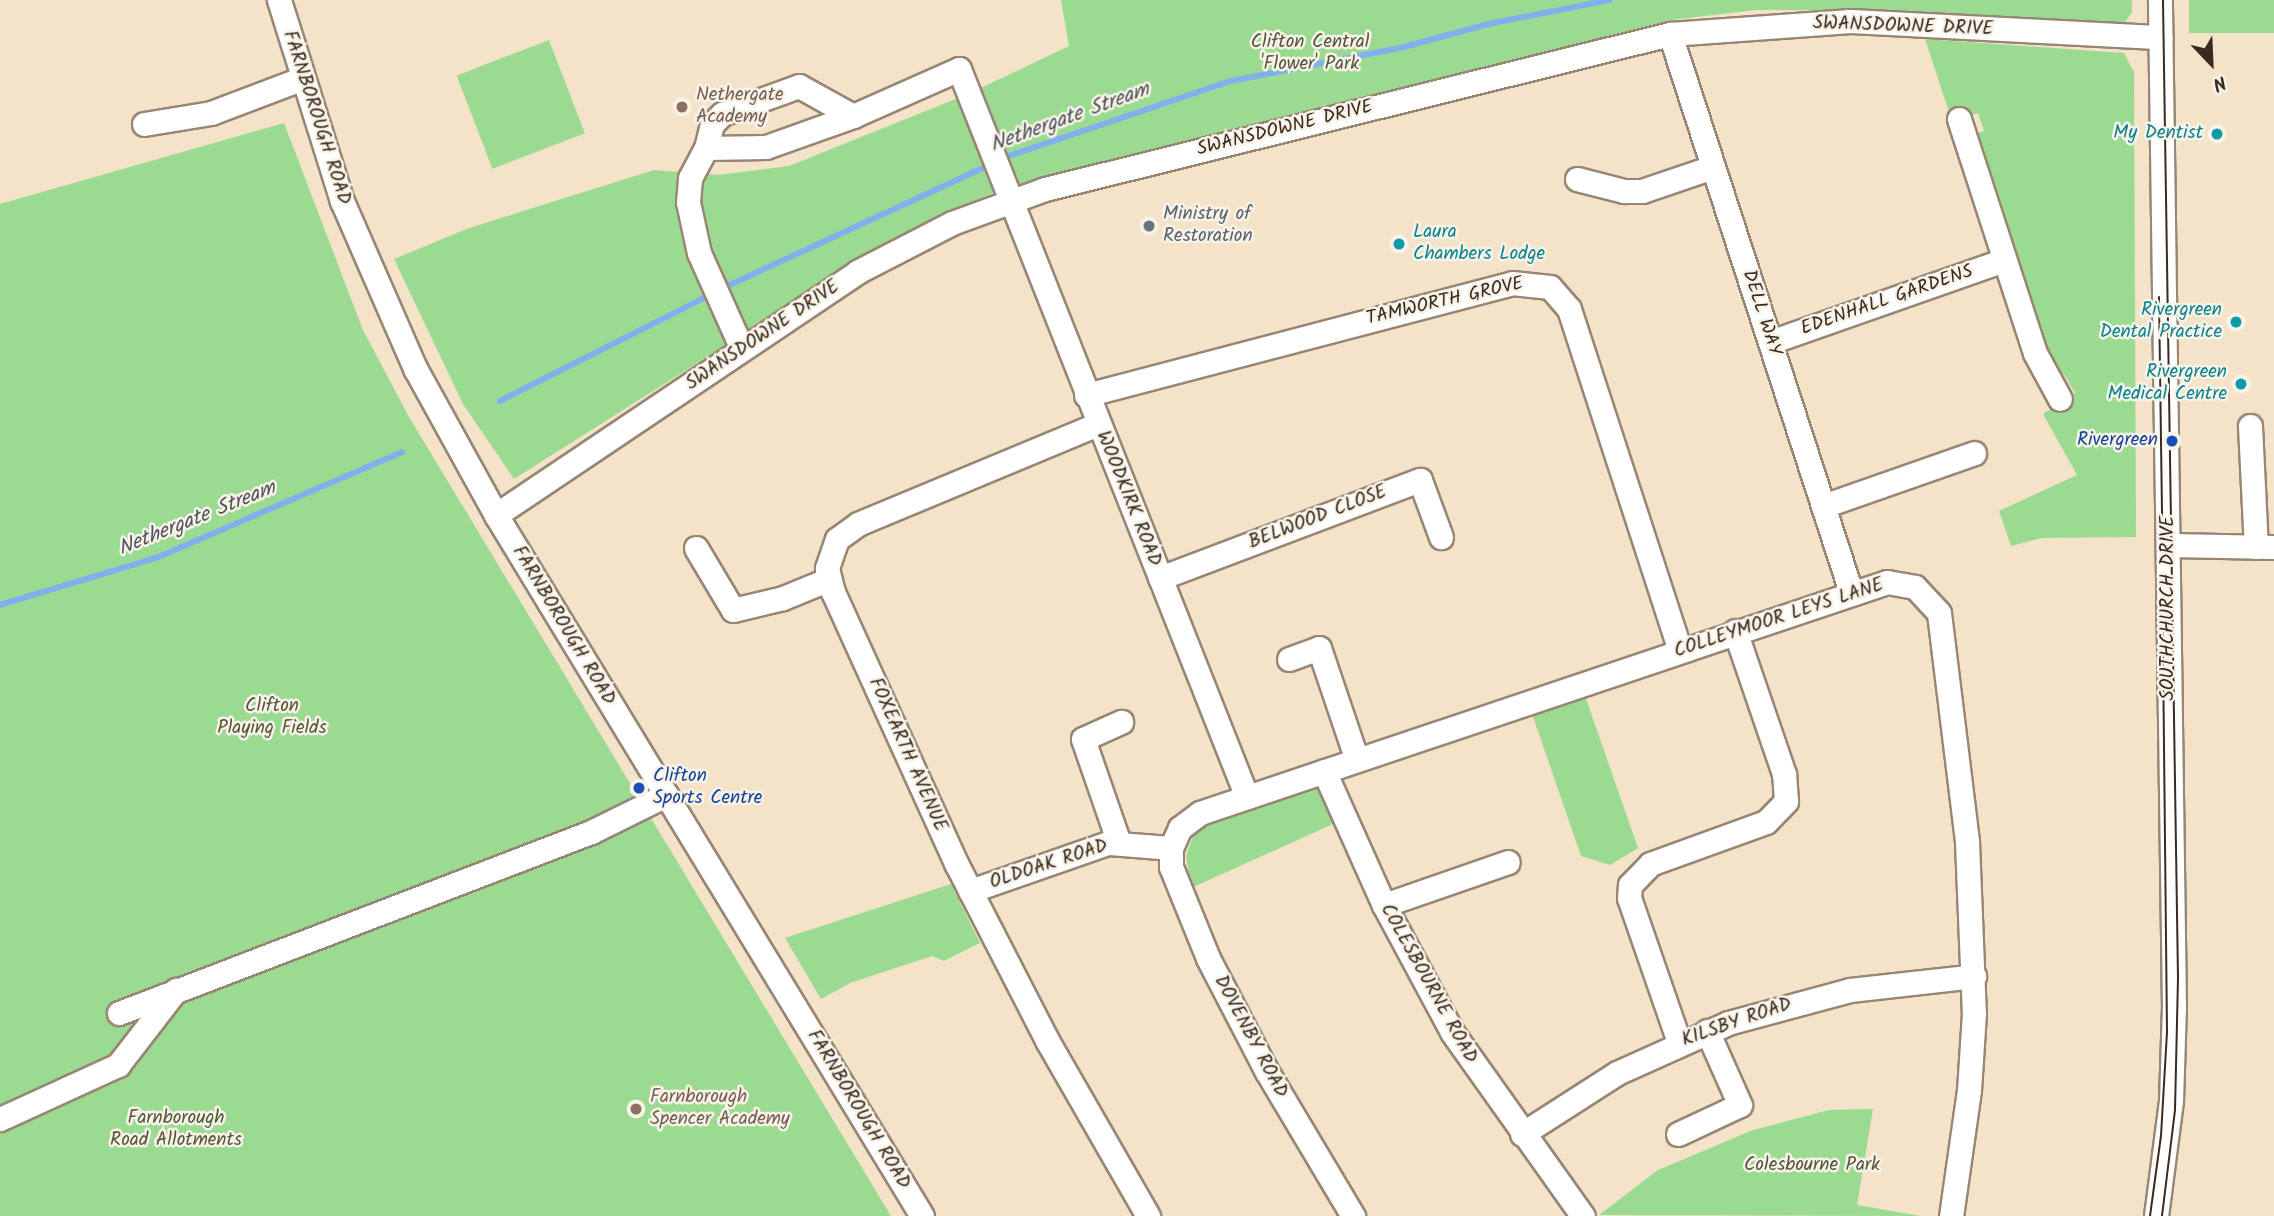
<!DOCTYPE html>
<html>
<head>
<meta charset="utf-8">
<style>
  body { margin:0 }
  #map { position:relative; width:2274px; height:1216px; overflow:hidden; background:#f4e2c9; font-family:Kalam,sans-serif }
  div>[style] { position:absolute }
  [style*='--x'] { left:calc(var(--x)*1px); top:calc(var(--y)*1px); width:calc(var(--w)*1px); rotate:calc(var(--a)*1deg) }
  .green>* { inset:0; background:#9bdb91; transform-origin:0 0 }
  .stream>* { height:6px; margin:-3px; padding:0 3px; transform-origin:3px; border-radius:3px; background:#80b1ec }
  .roads { filter:drop-shadow(2px 0 #988674) drop-shadow(-2px 0 #988674) drop-shadow(0 2px #988674) drop-shadow(0 -2px #988674) }
  .minor>* { height:23px; margin:-11.5px; padding:0 11.5px; transform-origin:11.5px; border-radius:11.5px; background:#fff }
  .tram>* { height:2px; margin:-1px; padding:0 1px; transform-origin:1px; border-radius:1px; background:#3b2a1e }
  .dots>* { width:19px; height:19px; translate:-50% -50%; box-sizing:border-box; border:4px solid #f7f3e8; border-radius:50% }
  span { translate:-50% -50%; white-space:nowrap; text-align:center; line-height:1.15; -webkit-text-stroke:5px #f7f3e8; paint-order:stroke }
  .street-label { font-size:19px; color:#3b2a1e }
  .park-label { font-size:19px; color:#53563b }
  .education-label { font-size:19px; color:#785e54 }
  .left { translate:0 -50%; text-align:left }
  .culture-label { font-size:19px; color:#0d838f }
  .right { translate:-100% -50%; text-align:right }
  .worship-label { font-size:19px; color:#5b616d }
  .transit-label { font-size:19px; color:#164399 }
  .water-label { font-size:21px; color:#50525c; font-style:italic }
  .north { position:absolute; left:2176px; top:28px; width:70px; height:70px; -webkit-text-stroke:5px #f7f3e8; paint-order:stroke; rotate:157deg; font-size:19px; font-weight:700; line-height:28px; text-align:center; color:#3b2a1e }
  .north::after { content:''; display:block; margin:auto; width:24px; height:32px; background:#3b2a1e; clip-path:polygon(50% 0,100% 100%,50% 72%,0 100%) }
</style>
</head>
<body>
<div id="map">
  <div class="green">
    <i style="clip-path:polygon(1061px 0,2132px 0,2132px 12px,2121px 28px,1900px 10px,1756px 10px,1671px 20px,1070px 170px,999px 190px,893px 239px,514px 479px,463px 404px,394px 259px,469px 228px,654px 170px,718px 175px,789px 166px,968px 94px,1069px 46px)"></i>
    <i style="left:2189px;top:0;width:85px;height:33px"></i>
    <i style="clip-path:polygon(1925px 39px,2124px 53px,2134px 72px,2136px 537px,2042px 538px,2011px 546px,1999px 511px,2077px 475px,2043px 414px,2075px 393px,2064px 374px,2054px 376px,1973px 134px,1984px 131px,1978px 113px,1966px 116px,1963px 108px,1949px 112px)"></i>
    <i style="left:549px;top:40px;width:100px;height:99px;rotate:69deg"></i>
    <i style="clip-path:polygon(284px 123px,363px 330px,409px 417px,891px 1216px,0 1216px,0 204px)"></i>
    <i style="clip-path:polygon(1583px 690px,1638px 848px,1610px 865px,1581px 856px,1530px 708px)"></i>
    <i style="clip-path:polygon(1311px 786px,1319px 790px,1333px 824px,1191px 888px,1186px 856px,1197px 825px)"></i>
    <i style="clip-path:polygon(951px 884px,980px 943px,944px 961px,932px 956px,850px 983px,821px 999px,785px 938px)"></i>
    <i style="clip-path:polygon(1873px 1109px,1857px 1205px,1921px 1216px,1599px 1215px,1658px 1170px,1753px 1130px,1829px 1110px)"></i>
  </div>
  <div class="stream">
    <i style="--x:1000;--y:159;--w:244;--a:-18.7"></i>
    <i style="--x:1231;--y:81;--w:176;--a:-11.1"></i>
    <i style="--x:1404;--y:47;--w:87;--a:-15.3"></i>
    <i style="--x:1488;--y:24;--w:124;--a:-11.1"></i>
    <i style="--x:721;--y:289;--w:298;--a:-24.8"></i>
    <i style="--x:500;--y:401;--w:237;--a:-26.8"></i>
    <i style="--x:0;--y:605;--w:163;--a:-16.8"></i>
    <i style="--x:156;--y:558;--w:268;--a:-23.3"></i>
  </div>
  <div class="roads">
    <div class="minor">
      <i style="--x:279;--y:0;--w:211;--a:72.6"></i>
      <i style="--x:342;--y:201;--w:184;--a:66.4"></i>
      <i style="--x:416;--y:370;--w:166;--a:61.1"></i>
      <i style="--x:496;--y:515;--w:820;--a:58.71"></i>
      <i style="--x:1670;--y:34;--w:587;--a:72.03"></i>
      <i style="--x:1959;--y:119;--w:246;--a:72"></i>
      <i style="--x:2035;--y:353;--w:52;--a:61.5"></i>
      <i style="--x:144;--y:124;--w:68;--a:-9.3"></i>
      <i style="--x:211;--y:113;--w:98;--a:-20.8"></i>
      <i style="--x:706;--y:148;--w:60;--a:-1"></i>
      <i style="--x:766;--y:147;--w:92;--a:-19.6"></i>
      <i style="--x:853;--y:116;--w:116;--a:-23.9"></i>
      <i style="--x:959;--y:69;--w:783;--a:68.42"></i>
      <i style="--x:1577;--y:179;--w:49;--a:14.3"></i>
      <i style="--x:1624;--y:191;--w:18;--a:0"></i>
      <i style="--x:1642;--y:191;--w:75;--a:-18.7"></i>
      <i style="--x:1770;--y:342;--w:248;--a:-19.3"></i>
      <i style="--x:742;--y:349;--w:105;--a:-114.1"></i>
      <i style="--x:699;--y:253;--w:52;--a:-102.2"></i>
      <i style="--x:688;--y:202;--w:24;--a:-85"></i>
      <i style="--x:690;--y:178;--w:34;--a:-62"></i>
      <i style="--x:706;--y:148;--w:25;--a:-76"></i>
      <i style="--x:712;--y:124;--w:14;--a:-45"></i>
      <i style="--x:722;--y:114;--w:82;--a:-20"></i>
      <i style="--x:799;--y:86;--w:62;--a:29.1"></i>
      <i style="--x:1086;--y:395;--w:440;--a:-14.7"></i>
      <i style="--x:1512;--y:283;--w:38;--a:6"></i>
      <i style="--x:1550;--y:287;--w:29;--a:49"></i>
      <i style="--x:1569;--y:309;--w:359;--a:72"></i>
      <i style="--x:1098;--y:424;--w:260;--a:157.4"></i>
      <i style="--x:858;--y:524;--w:26;--a:144"></i>
      <i style="--x:837;--y:539;--w:31;--a:109"></i>
      <i style="--x:827;--y:568;--w:25;--a:76"></i>
      <i style="--x:833;--y:592;--w:298;--a:65.6"></i>
      <i style="--x:956;--y:863;--w:201;--a:62.8"></i>
      <i style="--x:1048;--y:1042;--w:201;--a:60.1"></i>
      <i style="--x:2250;--y:426;--w:121;--a:87.2"></i>
      <i style="--x:1823;--y:506;--w:160;--a:-19.3"></i>
      <i style="--x:496;--y:515;--w:435;--a:-33.9"></i>
      <i style="--x:857;--y:272;--w:107;--a:-27.3"></i>
      <i style="--x:952;--y:223;--w:99;--a:-20.1"></i>
      <i style="--x:1045;--y:189;--w:644;--a:-13.93"></i>
      <i style="--x:1670;--y:34;--w:181;--a:-4.1"></i>
      <i style="--x:1851;--y:21;--w:310;--a:3"></i>
      <i style="--x:2169;--y:545;--w:105;--a:1.1"></i>
      <i style="--x:696;--y:548;--w:72;--a:59.2"></i>
      <i style="--x:733;--y:610;--w:51;--a:-13.5"></i>
      <i style="--x:783;--y:598;--w:50;--a:-22.4"></i>
      <i style="--x:1160;--y:578;--w:278;--a:-20.7"></i>
      <i style="--x:1420;--y:480;--w:61;--a:69.8"></i>
      <i style="--x:1289;--y:659;--w:32;--a:-20"></i>
      <i style="--x:1319;--y:648;--w:118;--a:71.3"></i>
      <i style="--x:1324;--y:771;--w:147;--a:65.9"></i>
      <i style="--x:1384;--y:905;--w:144;--a:61.8"></i>
      <i style="--x:1452;--y:1032;--w:226;--a:54.6"></i>
      <i style="--x:1119;--y:843;--w:110;--a:-109.1"></i>
      <i style="--x:1083;--y:739;--w:42;--a:-24.1"></i>
      <i style="--x:970;--y:891;--w:146;--a:-19.2"></i>
      <i style="--x:1108;--y:843;--w:63;--a:4.5"></i>
      <i style="--x:1384;--y:905;--w:131;--a:-19.1"></i>
      <i style="--x:119;--y:1013;--w:506;--a:-20.98"></i>
      <i style="--x:591;--y:832;--w:84;--a:-26.3"></i>
      <i style="--x:1679;--y:1042;--w:152;--a:-109.1"></i>
      <i style="--x:1629;--y:898;--w:13;--a:-86"></i>
      <i style="--x:1630;--y:885;--w:29;--a:-46"></i>
      <i style="--x:1650;--y:864;--w:123;--a:-19.9"></i>
      <i style="--x:1766;--y:822;--w:29;--a:-46"></i>
      <i style="--x:1786;--y:801;--w:27;--a:-94"></i>
      <i style="--x:1784;--y:774;--w:151;--a:-108.9"></i>
      <i style="--x:0;--y:1119;--w:130;--a:-24.6"></i>
      <i style="--x:118;--y:1065;--w:95;--a:-52.3"></i>
      <i style="--x:1522;--y:1134;--w:113;--a:-32.7"></i>
      <i style="--x:1617;--y:1073;--w:122;--a:-24.2"></i>
      <i style="--x:1728;--y:1023;--w:126;--a:-15.1"></i>
      <i style="--x:1850;--y:990;--w:125;--a:-6.4"></i>
      <i style="--x:1678;--y:1134;--w:68;--a:-25.1"></i>
      <i style="--x:1740;--y:1105;--w:81;--a:-114"></i>
      <i style="--x:1353;--y:1216;--w:168;--a:-120.8"></i>
      <i style="--x:1267;--y:1072;--w:128;--a:-117.4"></i>
      <i style="--x:1208;--y:958;--w:98;--a:-112.1"></i>
      <i style="--x:1171;--y:867;--w:19;--a:-90"></i>
      <i style="--x:1171;--y:848;--w:22;--a:-66"></i>
      <i style="--x:1180;--y:828;--w:25;--a:-37"></i>
      <i style="--x:1200;--y:813;--w:725;--a:-18.58"></i>
      <i style="--x:1887;--y:582;--w:28;--a:10"></i>
      <i style="--x:1915;--y:587;--w:35;--a:47"></i>
      <i style="--x:1939;--y:613;--w:231;--a:83"></i>
      <i style="--x:1967;--y:842;--w:171;--a:87.7"></i>
      <i style="--x:1974;--y:1013;--w:77;--a:93.7"></i>
      <i style="--x:1969;--y:1090;--w:127;--a:98.1"></i>
      <i style="--x:2156;--y:1216;--w:116;--a:-82.6"></i>
      <i style="--x:2171;--y:1101;--w:93;--a:-88.2"></i>
      <i style="--x:2174;--y:1008;--w:1008;--a:-90.8"></i>
    </div>
  </div>
  <div class="tram">
    <i style="--x:2159;--y:297;--w:228;--a:89.2"></i>
    <i style="--x:2150;--y:1216;--w:81;--a:-82.2"></i>
    <i style="--x:2161;--y:1136;--w:103;--a:-86.7"></i>
    <i style="--x:2167;--y:1033;--w:414;--a:-90.6"></i>
    <i style="--x:2162;--y:1216;--w:107;--a:-83"></i>
    <i style="--x:2175;--y:1110;--w:132;--a:-88.7"></i>
    <i style="--x:2178;--y:978;--w:978;--a:-90.88"></i>
  </div>
  <div class="dots">
    <i style="left:682px;top:107px;background:#8d6e63"></i>
    <i style="left:2217px;top:134px;background:#0f9aa8"></i>
    <i style="left:1149px;top:226px;background:#6b7280"></i>
    <i style="left:1399px;top:244px;background:#0f9aa8"></i>
    <i style="left:2236px;top:322px;background:#0f9aa8"></i>
    <i style="left:2241px;top:384px;background:#0f9aa8"></i>
    <i style="left:2172px;top:441px;background:#1a4fb4"></i>
    <i style="left:639px;top:788px;background:#1a4fb4"></i>
    <i style="left:636px;top:1109px;background:#8d6e63"></i>
  </div>
  <div class="street-label">
    <span style="left:1903px;top:27px;rotate:2deg">SWANSDOWNE DRIVE</span>
    <span style="left:316px;top:118px;rotate:72deg">FARNBOROUGH ROAD</span>
    <span style="left:1285px;top:129px;rotate:-14deg">SWANSDOWNE DRIVE</span>
    <span style="left:1887px;top:301px;rotate:-19deg">EDENHALL GARDENS</span>
    <span style="left:1445px;top:302px;rotate:-13deg">TAMWORTH GROVE</span>
    <span style="left:1761px;top:313px;rotate:72deg">DELL WAY</span>
    <span style="left:763px;top:336px;rotate:-34deg">SWANSDOWNE DRIVE</span>
    <span style="left:1128px;top:499px;rotate:68deg">WOODKIRK ROAD</span>
    <span style="left:1318px;top:518px;rotate:-21deg">BELWOOD CLOSE</span>
    <span style="left:2169px;top:608px;rotate:-90deg">SOUTHCHURCH DRIVE</span>
    <span style="left:1779px;top:619px;rotate:-18deg">COLLEYMOOR LEYS LANE</span>
    <span style="left:563px;top:626px;rotate:59deg">FARNBOROUGH ROAD</span>
    <span style="left:907px;top:755px;rotate:66deg">FOXEARTH AVENUE</span>
    <span style="left:1049px;top:865px;rotate:-18deg">OLDOAK ROAD</span>
    <span style="left:1428px;top:984px;rotate:61deg">COLESBOURNE ROAD</span>
    <span style="left:1737px;top:1023px;rotate:-19deg">KILSBY ROAD</span>
    <span style="left:1250px;top:1037px;rotate:62deg">DOVENBY ROAD</span>
    <span style="left:858px;top:1110px;rotate:59deg">FARNBOROUGH ROAD</span>
  </div>
  <div class="park-label">
    <span style="left:1310px;top:54px">Clifton Central<br>'Flower' Park</span>
    <span style="left:272px;top:718px">Clifton<br>Playing Fields</span>
    <span style="left:176px;top:1130px">Farnborough<br>Road Allotments</span>
    <span style="left:1812px;top:1166px">Colesbourne Park</span>
  </div>
  <div class="education-label">
    <span class="left" style="left:696px;top:107px">Nethergate<br>Academy</span>
    <span class="left" style="left:650px;top:1109px">Farnborough<br>Spencer Academy</span>
  </div>
  <div class="culture-label">
    <span class="right" style="left:2203px;top:134px">My Dentist</span>
    <span class="left" style="left:1413px;top:244px">Laura<br>Chambers Lodge</span>
    <span class="right" style="left:2222px;top:322px">Rivergreen<br>Dental Practice</span>
    <span class="right" style="left:2227px;top:384px">Rivergreen<br>Medical Centre</span>
  </div>
  <div class="worship-label">
    <span class="left" style="left:1163px;top:226px">Ministry of<br>Restoration</span>
  </div>
  <div class="transit-label">
    <span class="right" style="left:2158px;top:441px">Rivergreen</span>
    <span class="left" style="left:653px;top:788px">Clifton<br>Sports Centre</span>
  </div>
  <div class="water-label">
    <span style="left:1070px;top:118px;rotate:-20deg">Nethergate Stream</span>
    <span style="left:197px;top:519px;rotate:-22deg">Nethergate Stream</span>
  </div>
  <div class="north">N</div>
</div>
</body>
</html>
